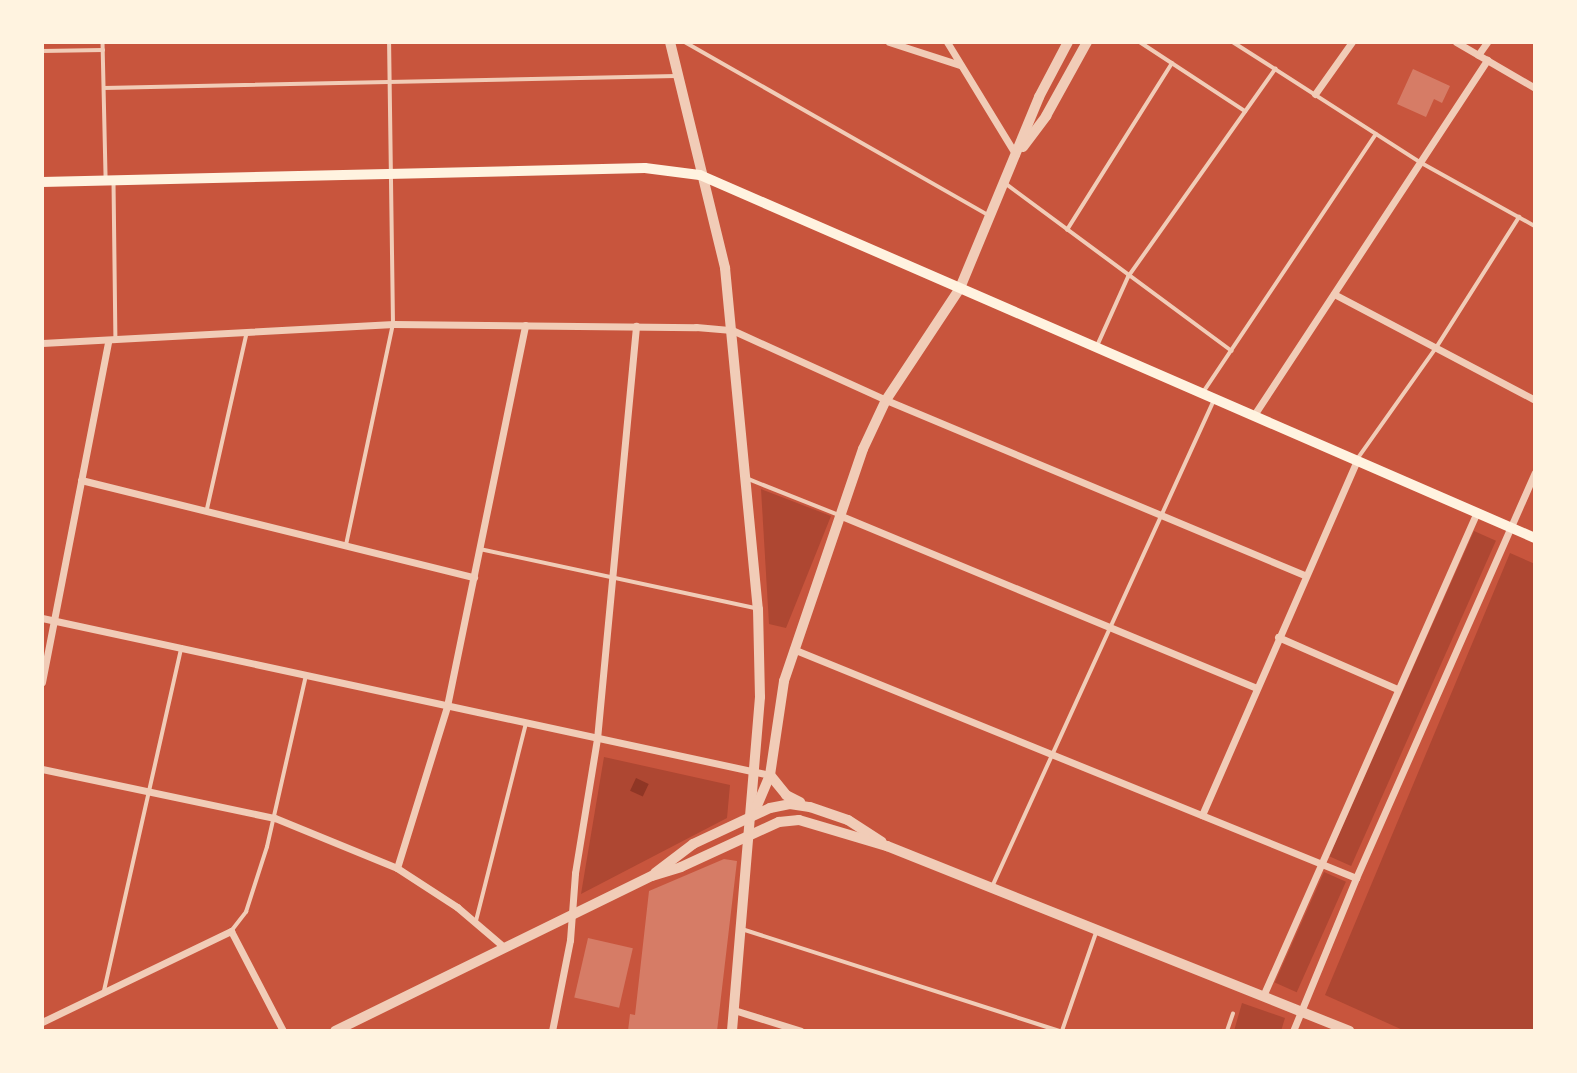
<!DOCTYPE html>
<html>
<head>
<meta charset="utf-8">
<style>
  body { margin:0 }
  #map { position:relative; width:1577px; height:1073px; overflow:hidden; background:#c8553d; font-family:Barlow,sans-serif }
  div>[style] { position:absolute }
  [style*='--x'] { left:calc(var(--x)*1px); top:calc(var(--y)*1px); width:calc(var(--w)*1px); rotate:calc(var(--a)*1deg) }
  .green>* { inset:0; background:#ae4732; transform-origin:0 0 }
  .water>* { inset:0; background:#8f3625; transform-origin:0 0 }
  .building>* { inset:0; background:#d67c66; transform-origin:0 0 }
  .service>* { height:3.5px; margin:-1.75px; padding:0 1.75px; transform-origin:1.75px; border-radius:1.75px; background:#f1ccb7 }
  .minor>* { height:7px; margin:-3.5px; padding:0 3.5px; transform-origin:3.5px; border-radius:3.5px; background:#f1ccb7 }
  .tertiary>* { height:10px; margin:-5px; padding:0 5px; transform-origin:5px; border-radius:5px; background:#f1ccb7 }
  .secondary>* { height:10px; margin:-5px; padding:0 5px; transform-origin:5px; border-radius:5px; background:#fff3e0 }
  span { translate:-50% -50%; white-space:nowrap; text-align:center; line-height:1.15; -webkit-text-stroke:5px #fff3e0; paint-order:stroke }
  .frame { position:absolute; inset:0; border:44px solid #fff3e0; pointer-events:none }
</style>
</head>
<body>
<div id="map">
  <div class="green">
    <i style="clip-path:polygon(761px 489px,831px 516px,786px 628px,769px 624px)"></i>
    <i style="left:1474px;top:531px;width:24px;height:356px;rotate:24deg"></i>
    <i style="clip-path:polygon(1510px 553px,1535px 564px,1535px 1031px,1405px 1031px,1325px 995px)"></i>
    <i style="clip-path:polygon(604px 757px,730px 785px,727px 818px,581px 894px)"></i>
    <i style="left:1324px;top:872px;width:24px;height:121px;rotate:24deg"></i>
    <i style="clip-path:polygon(1242px 1003px,1285px 1018px,1281px 1031px,1234px 1031px)"></i>
  </div>
  <div class="water">
    <i style="left:636px;top:778px;width:14px;height:14px;rotate:25deg"></i>
  </div>
  <div class="building">
    <i style="clip-path:polygon(1413px 69px,1450px 86px,1442px 103px,1434px 99px,1426px 117px,1397px 104px)"></i>
    <i style="clip-path:polygon(724px 859px,737px 861px,717px 1031px,628px 1031px,630px 1014px,635px 1015px,649px 891px)"></i>
    <i style="left:588px;top:938px;width:46px;height:61px;rotate:13deg"></i>
  </div>
  <div class="service">
    <i style="--x:103;--y:42;--w:136;--a:88.7"></i>
    <i style="--x:685;--y:42;--w:348;--a:29.7"></i>
    <i style="--x:1140;--y:42;--w:126;--a:33.3"></i>
    <i style="--x:1233;--y:42;--w:222;--a:32.7"></i>
    <i style="--x:1420;--y:162;--w:132;--a:29.1"></i>
    <i style="--x:42;--y:51;--w:61;--a:-0.9"></i>
    <i style="--x:104;--y:88;--w:572;--a:-1.2"></i>
    <i style="--x:114;--y:182;--w:156;--a:89.3"></i>
    <i style="--x:1005;--y:183;--w:282;--a:36.5"></i>
    <i style="--x:1067;--y:230;--w:197;--a:-57.8"></i>
    <i style="--x:1097;--y:346;--w:76;--a:-65.8"></i>
    <i style="--x:1128;--y:277;--w:255;--a:-54.7"></i>
    <i style="--x:1204;--y:391;--w:309;--a:-56.2"></i>
    <i style="--x:1358;--y:458;--w:135;--a:-54.7"></i>
    <i style="--x:1436;--y:348;--w:155;--a:-57.6"></i>
    <i style="--x:746;--y:478;--w:100;--a:21.7"></i>
    <i style="--x:207;--y:509;--w:181;--a:-77.3"></i>
    <i style="--x:346;--y:545;--w:226;--a:-78"></i>
    <i style="--x:393;--y:324;--w:282;--a:-90.8"></i>
    <i style="--x:480;--y:549;--w:282;--a:12.1"></i>
    <i style="--x:992;--y:887;--w:535;--a:-65.49"></i>
    <i style="--x:476;--y:921;--w:204;--a:-75.8"></i>
    <i style="--x:742;--y:929;--w:334;--a:17.8"></i>
    <i style="--x:232;--y:930;--w:23;--a:-52"></i>
    <i style="--x:246;--y:912;--w:68;--a:-72.1"></i>
    <i style="--x:267;--y:847;--w:176;--a:-77.2"></i>
    <i style="--x:104;--y:991;--w:352;--a:-77.3"></i>
    <i style="--x:1062;--y:1031;--w:107;--a:-70.9"></i>
    <i style="--x:1227;--y:1031;--w:18;--a:-71"></i>
  </div>
  <div class="minor">
    <i style="--x:889;--y:42;--w:75;--a:17.9"></i>
    <i style="--x:947;--y:42;--w:132;--a:58.6"></i>
    <i style="--x:1456;--y:42;--w:91;--a:30.2"></i>
    <i style="--x:1478;--y:55;--w:16;--a:-55"></i>
    <i style="--x:1315;--y:94;--w:64;--a:-54.6"></i>
    <i style="--x:1334;--y:294;--w:227;--a:27.8"></i>
    <i style="--x:42;--y:343;--w:352;--a:-3.1"></i>
    <i style="--x:393;--y:324;--w:303;--a:0.6"></i>
    <i style="--x:696;--y:327;--w:36;--a:5"></i>
    <i style="--x:732;--y:330;--w:169;--a:24.4"></i>
    <i style="--x:886;--y:400;--w:454;--a:22.7"></i>
    <i style="--x:1254;--y:415;--w:425;--a:-56.7"></i>
    <i style="--x:81;--y:480;--w:405;--a:13.9"></i>
    <i style="--x:839;--y:515;--w:452;--a:22.5"></i>
    <i style="--x:42;--y:618;--w:745;--a:12.17"></i>
    <i style="--x:1278;--y:637;--w:130;--a:23.6"></i>
    <i style="--x:793;--y:649;--w:608;--a:22.13"></i>
    <i style="--x:42;--y:682;--w:347;--a:-79"></i>
    <i style="--x:42;--y:769;--w:238;--a:11.9"></i>
    <i style="--x:275;--y:818;--w:132;--a:22.3"></i>
    <i style="--x:397;--y:868;--w:72;--a:33"></i>
    <i style="--x:457;--y:907;--w:63;--a:40.5"></i>
    <i style="--x:1202;--y:815;--w:387;--a:-66.4"></i>
    <i style="--x:397;--y:868;--w:170;--a:-72.8"></i>
    <i style="--x:447;--y:706;--w:389;--a:-78.4"></i>
    <i style="--x:1263;--y:996;--w:529;--a:-66.15"></i>
    <i style="--x:734;--y:1010;--w:70;--a:17.4"></i>
    <i style="--x:42;--y:1022;--w:210;--a:-25.7"></i>
    <i style="--x:231;--y:931;--w:113;--a:62.5"></i>
    <i style="--x:552;--y:1031;--w:93;--a:-78.8"></i>
    <i style="--x:570;--y:940;--w:67;--a:-85.7"></i>
    <i style="--x:575;--y:873;--w:136;--a:-80.7"></i>
    <i style="--x:597;--y:739;--w:415;--a:-84.6"></i>
    <i style="--x:1293;--y:1031;--w:165;--a:-67.6"></i>
    <i style="--x:1356;--y:878;--w:443;--a:-66.2"></i>
  </div>
  <div class="tertiary">
    <i style="--x:670;--y:42;--w:233;--a:76.3"></i>
    <i style="--x:725;--y:268;--w:343;--a:84.5"></i>
    <i style="--x:758;--y:609;--w:88;--a:88.7"></i>
    <i style="--x:760;--y:697;--w:335;--a:94.8"></i>
    <i style="--x:1023;--y:147;--w:39;--a:-53"></i>
    <i style="--x:1046;--y:116;--w:85;--a:-61"></i>
    <i style="--x:770;--y:775;--w:26;--a:51"></i>
    <i style="--x:786;--y:795;--w:16;--a:27"></i>
    <i style="--x:754;--y:813;--w:41;--a:-67.2"></i>
    <i style="--x:770;--y:775;--w:95;--a:-81.5"></i>
    <i style="--x:784;--y:681;--w:245;--a:-71.2"></i>
    <i style="--x:863;--y:449;--w:54;--a:-64.9"></i>
    <i style="--x:886;--y:400;--w:134;--a:-56.5"></i>
    <i style="--x:960;--y:288;--w:207;--a:-67.5"></i>
    <i style="--x:1039;--y:97;--w:62;--a:-62.2"></i>
    <i style="--x:655;--y:873;--w:48;--a:-37.3"></i>
    <i style="--x:693;--y:844;--w:85;--a:-25.1"></i>
    <i style="--x:770;--y:808;--w:20;--a:-11"></i>
    <i style="--x:790;--y:804;--w:20;--a:9"></i>
    <i style="--x:810;--y:807;--w:40;--a:18.9"></i>
    <i style="--x:848;--y:820;--w:40;--a:32.9"></i>
    <i style="--x:335;--y:1031;--w:353;--a:-26.1"></i>
    <i style="--x:652;--y:876;--w:30;--a:-17"></i>
    <i style="--x:681;--y:867;--w:108;--a:-24.7"></i>
    <i style="--x:779;--y:822;--w:20;--a:-6"></i>
    <i style="--x:799;--y:820;--w:92;--a:16.5"></i>
    <i style="--x:887;--y:846;--w:498;--a:21.8"></i>
  </div>
  <div class="secondary">
    <i style="--x:42;--y:182;--w:603;--a:-1.33"></i>
    <i style="--x:645;--y:168;--w:55;--a:7.3"></i>
    <i style="--x:700;--y:175;--w:910;--a:23.5"></i>
  </div>
  <div class="frame"></div>
</div>
</body>
</html>
